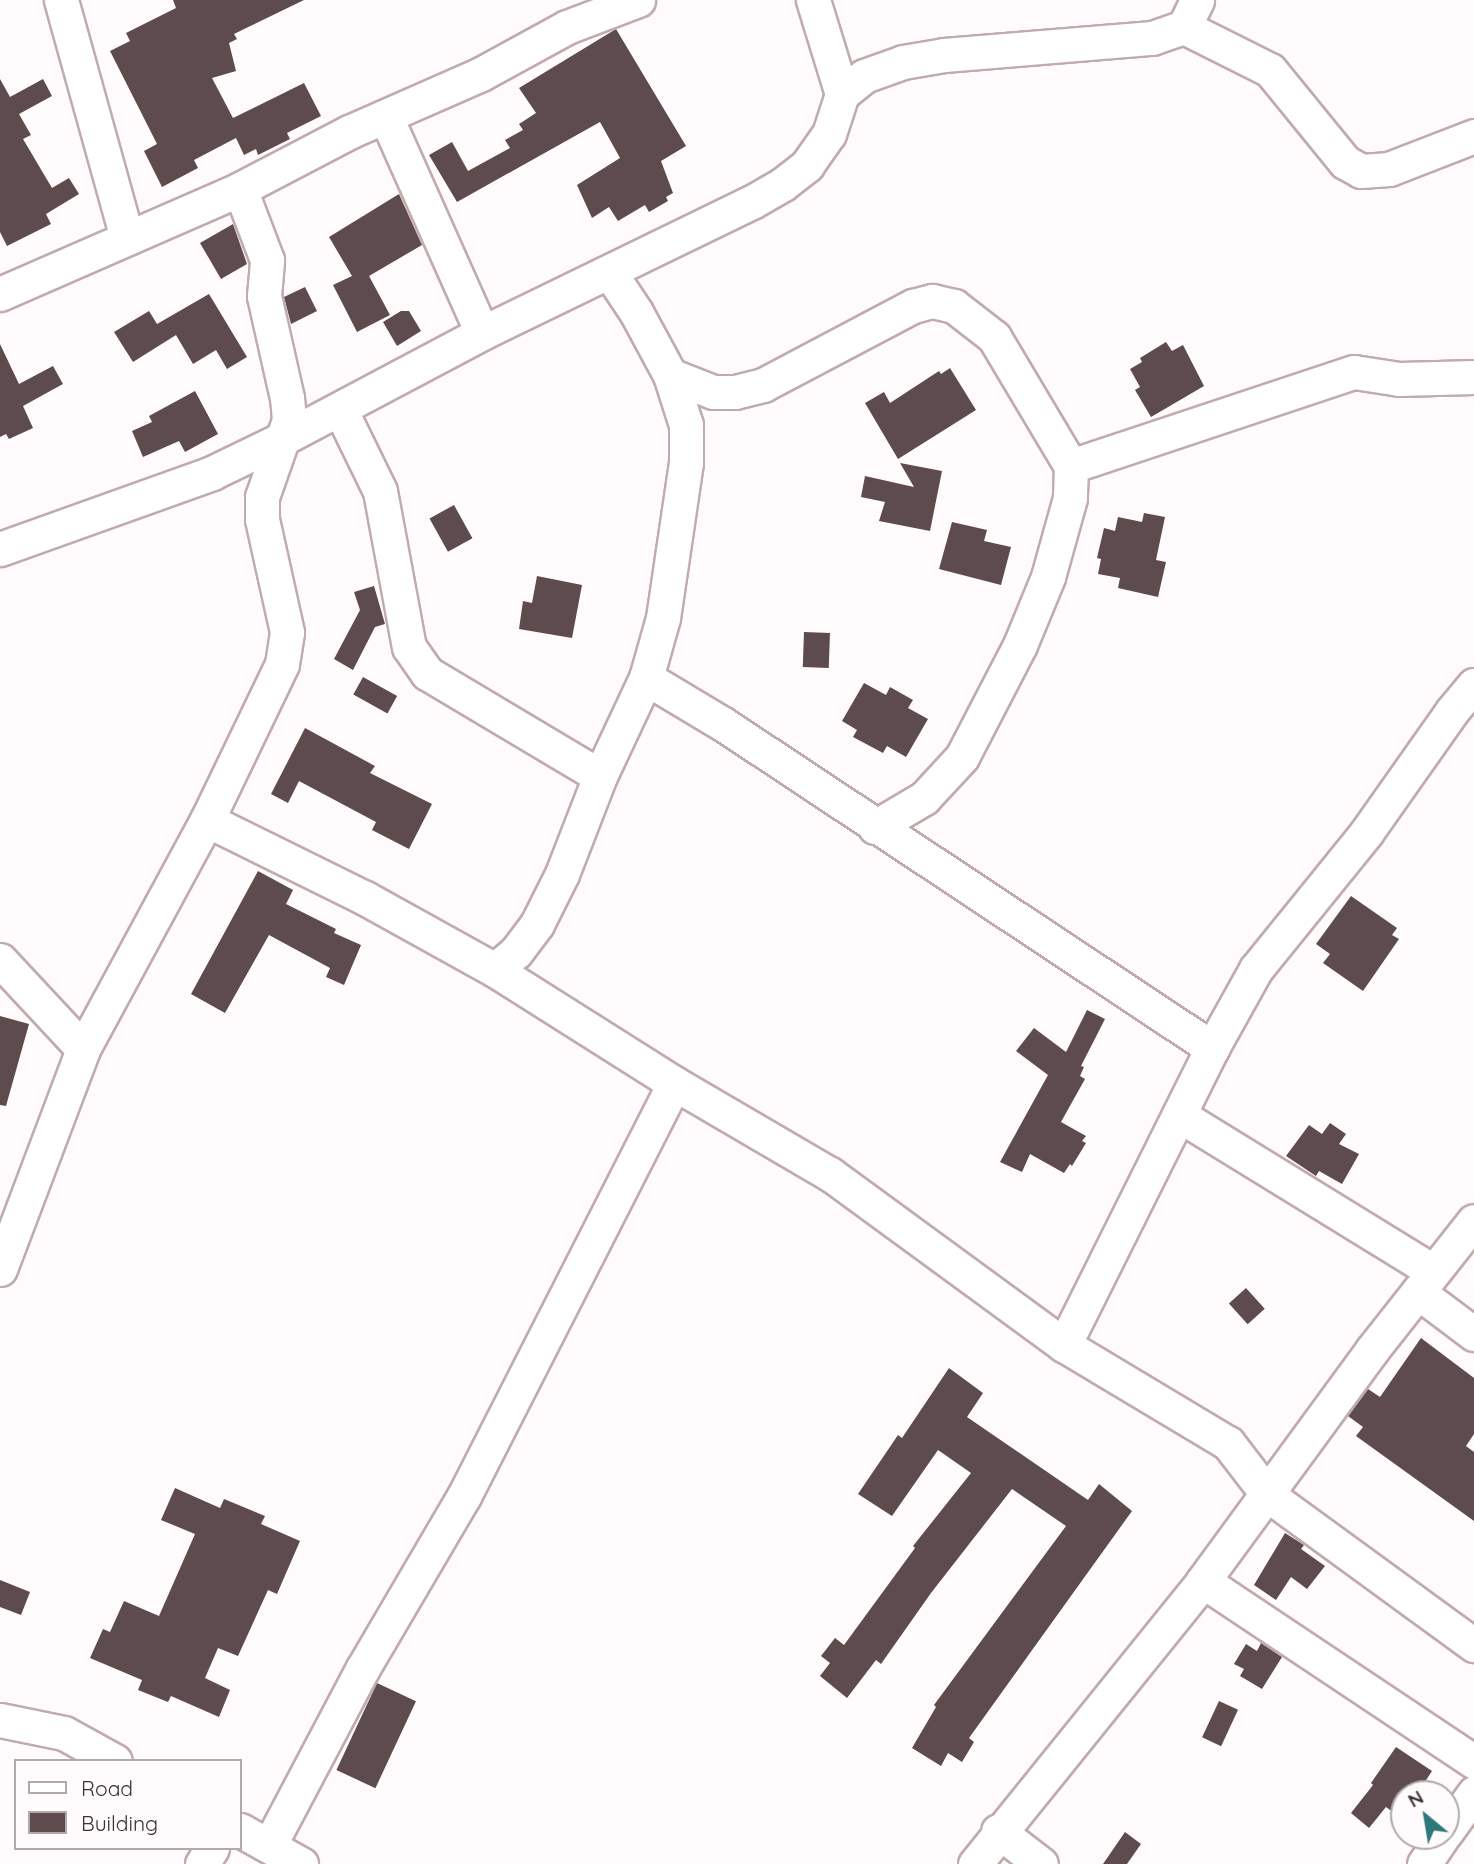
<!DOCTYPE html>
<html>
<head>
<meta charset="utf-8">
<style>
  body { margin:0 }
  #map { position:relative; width:1474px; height:1864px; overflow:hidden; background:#fffafb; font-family:Quicksand,sans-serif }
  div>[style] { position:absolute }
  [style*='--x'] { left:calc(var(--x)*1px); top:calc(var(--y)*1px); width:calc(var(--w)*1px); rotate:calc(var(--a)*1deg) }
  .building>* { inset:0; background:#5d4b4d; transform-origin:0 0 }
  .roads { filter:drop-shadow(2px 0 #c0abad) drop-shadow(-2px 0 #c0abad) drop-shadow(0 2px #c0abad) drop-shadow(0 -2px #c0abad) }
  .minor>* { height:33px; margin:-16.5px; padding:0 16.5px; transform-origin:16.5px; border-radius:16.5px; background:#fff }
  span { translate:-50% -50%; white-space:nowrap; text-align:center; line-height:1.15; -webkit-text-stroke:7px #fffafb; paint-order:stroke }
  .legend { position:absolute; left:14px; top:1759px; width:228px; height:91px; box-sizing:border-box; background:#fffafb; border:2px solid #b0aaab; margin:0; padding:9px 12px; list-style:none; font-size:21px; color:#3a3233 }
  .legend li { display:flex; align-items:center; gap:14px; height:35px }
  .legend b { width:35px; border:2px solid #b0aaab }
  .north { position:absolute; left:1390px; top:1780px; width:70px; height:70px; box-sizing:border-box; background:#fffafb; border:2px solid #b0aaab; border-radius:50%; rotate:330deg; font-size:19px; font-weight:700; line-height:28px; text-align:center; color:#3a3233 }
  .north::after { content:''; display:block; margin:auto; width:24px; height:32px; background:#2e7879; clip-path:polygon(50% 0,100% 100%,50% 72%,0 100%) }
</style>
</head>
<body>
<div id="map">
  <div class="building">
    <i style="clip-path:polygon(173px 0,304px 0,234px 34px,237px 39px,229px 43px,236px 71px,212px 78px,233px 118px,304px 83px,321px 116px,287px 133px,290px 139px,258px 155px,256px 149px,244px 155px,236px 138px,194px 160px,198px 168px,162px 187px,144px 151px,157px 144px,110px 51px,130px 41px,126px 33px,176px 8px)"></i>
    <i style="clip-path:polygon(616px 29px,686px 146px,661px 161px,673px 193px,666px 197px,668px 201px,649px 212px,645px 205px,618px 221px,609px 207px,592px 218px,577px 185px,620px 158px,600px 122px,457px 202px,429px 155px,452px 142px,468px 171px,510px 148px,505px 140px,523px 130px,519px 124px,536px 113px,519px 88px)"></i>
    <i style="clip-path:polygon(0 79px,10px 97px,43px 79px,52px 96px,19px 114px,31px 135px,23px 139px,52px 188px,69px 178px,79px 194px,46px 214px,51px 224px,7px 246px,0 232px)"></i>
    <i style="clip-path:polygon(399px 194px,422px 245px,369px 276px,390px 315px,357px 332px,333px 285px,352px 276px,329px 237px)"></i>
    <i style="clip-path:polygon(233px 224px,247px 264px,221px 279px,200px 243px)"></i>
    <i style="clip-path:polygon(305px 287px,317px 311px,291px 324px,284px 297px)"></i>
    <i style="clip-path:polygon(209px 294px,247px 357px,227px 369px,216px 350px,193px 364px,176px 335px,133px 362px,114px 332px,149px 311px,157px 324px)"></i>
    <i style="clip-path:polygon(401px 311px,409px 311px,421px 331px,397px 346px,383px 322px)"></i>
    <i style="clip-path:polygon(1166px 342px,1172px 351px,1183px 345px,1204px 386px,1151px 417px,1135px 390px,1140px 387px,1130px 369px,1142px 362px,1140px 358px)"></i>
    <i style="clip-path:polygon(0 344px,19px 384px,53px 366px,63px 384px,23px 406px,33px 428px,9px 439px,6px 434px,0 437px)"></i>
    <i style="clip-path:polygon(950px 368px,976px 410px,898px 459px,865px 403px,884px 392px,890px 403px,939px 371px,941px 374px)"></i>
    <i style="clip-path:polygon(195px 391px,218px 434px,185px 452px,179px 441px,143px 457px,132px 431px,152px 422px,149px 416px)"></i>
    <i style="clip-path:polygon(900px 463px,942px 471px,930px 531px,879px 521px,885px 502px,861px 497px,865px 476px,914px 487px)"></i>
    <i style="left:454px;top:505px;width:38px;height:28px;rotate:61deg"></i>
    <i style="clip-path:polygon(1144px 513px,1165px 517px,1156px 560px,1166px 562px,1158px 597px,1118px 588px,1120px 578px,1098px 574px,1101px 559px,1097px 558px,1104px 528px,1115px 531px,1118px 517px,1142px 522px)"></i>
    <i style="clip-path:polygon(952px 522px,987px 530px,984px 541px,1011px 547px,1001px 585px,939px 569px)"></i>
    <i style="clip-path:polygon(537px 576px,582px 585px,572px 638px,519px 629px,523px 601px,532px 603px)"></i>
    <i style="clip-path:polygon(374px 586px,385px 624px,375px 627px,353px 670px,334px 659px,360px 610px,354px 592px)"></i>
    <i style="left:804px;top:632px;width:26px;height:35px;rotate:2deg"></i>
    <i style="left:363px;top:677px;width:39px;height:20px;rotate:29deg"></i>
    <i style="clip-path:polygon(864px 683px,886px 695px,890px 687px,913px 700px,908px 708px,928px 719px,906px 757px,887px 746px,883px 753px,853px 737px,857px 730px,842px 721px)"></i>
    <i style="clip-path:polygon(305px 728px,375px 766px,370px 773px,432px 804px,409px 849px,372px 830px,376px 822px,299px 781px,288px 803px,271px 794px)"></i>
    <i style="clip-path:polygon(258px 871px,293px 890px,286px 904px,336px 929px,334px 933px,361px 945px,344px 985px,326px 977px,330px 968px,269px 935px,225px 1013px,191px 994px)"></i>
    <i style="clip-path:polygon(1351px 896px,1397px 928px,1392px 935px,1399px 939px,1363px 991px,1323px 963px,1330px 954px,1316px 944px)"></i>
    <i style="clip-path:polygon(1087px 1010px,1105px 1019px,1081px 1066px,1084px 1067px,1080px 1076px,1085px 1079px,1061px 1122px,1086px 1136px,1082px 1141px,1086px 1143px,1072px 1166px,1070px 1164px,1064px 1173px,1030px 1154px,1022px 1172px,1000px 1162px,1048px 1075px,1016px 1051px,1034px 1028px,1066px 1052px)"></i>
    <i style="clip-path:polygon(0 1016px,29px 1024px,6px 1106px,0 1105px)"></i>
    <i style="clip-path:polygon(1330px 1123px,1346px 1134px,1339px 1144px,1359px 1154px,1342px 1184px,1319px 1171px,1316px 1176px,1286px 1156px,1309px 1125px,1322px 1134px)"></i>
    <i style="left:1246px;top:1288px;width:28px;height:23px;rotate:48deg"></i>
    <i style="clip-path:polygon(1421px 1338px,1474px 1378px,1474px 1434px,1466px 1446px,1474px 1452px,1474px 1521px,1356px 1436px,1363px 1427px,1348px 1416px,1368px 1389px,1380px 1397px)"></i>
    <i style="clip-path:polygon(949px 1368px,983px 1393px,967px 1417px,1088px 1500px,1099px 1484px,1132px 1511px,969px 1738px,974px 1742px,962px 1762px,948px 1753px,941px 1766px,912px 1748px,936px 1707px,934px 1705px,1066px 1526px,1012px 1489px,931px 1593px,881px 1664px,876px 1660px,847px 1698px,820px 1676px,830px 1663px,821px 1656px,835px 1638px,844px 1645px,915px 1548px,913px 1546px,971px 1473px,938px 1450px,892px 1516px,858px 1494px,898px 1435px,902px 1438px)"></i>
    <i style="clip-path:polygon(175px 1488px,220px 1508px,224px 1499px,265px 1516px,261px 1524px,300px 1541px,277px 1594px,268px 1590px,238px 1656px,218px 1648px,205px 1678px,230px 1690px,219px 1717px,171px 1696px,168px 1702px,138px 1690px,142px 1680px,90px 1658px,103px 1629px,110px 1632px,124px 1601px,159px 1616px,195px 1534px,161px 1520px)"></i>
    <i style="clip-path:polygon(1285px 1533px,1304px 1545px,1301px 1549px,1325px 1566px,1307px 1589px,1291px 1577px,1276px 1600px,1254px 1585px)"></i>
    <i style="clip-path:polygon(0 1580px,30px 1592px,21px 1615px,0 1607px)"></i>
    <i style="clip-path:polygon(1261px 1643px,1282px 1657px,1262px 1689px,1240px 1676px,1244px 1669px,1234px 1664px,1246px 1644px,1257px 1651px)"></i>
    <i style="left:377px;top:1683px;width:43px;height:96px;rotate:25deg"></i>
    <i style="left:1219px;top:1701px;width:21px;height:40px;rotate:25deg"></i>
    <i style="clip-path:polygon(1396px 1747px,1432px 1771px,1417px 1794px,1404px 1794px,1404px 1820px,1386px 1807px,1369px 1828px,1351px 1813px,1373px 1785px,1371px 1783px)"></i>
    <i style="clip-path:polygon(1125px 1832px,1141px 1844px,1127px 1864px,1103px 1864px)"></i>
  </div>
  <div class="roads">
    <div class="minor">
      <i style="--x:61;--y:0;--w:247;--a:74.5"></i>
      <i style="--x:813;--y:0;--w:98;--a:72.9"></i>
      <i style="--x:1184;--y:27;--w:96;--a:26.6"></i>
      <i style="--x:1270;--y:70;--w:119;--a:50.8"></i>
      <i style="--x:1345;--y:162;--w:18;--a:29"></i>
      <i style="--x:1361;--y:171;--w:28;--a:-4"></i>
      <i style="--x:1389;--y:169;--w:91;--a:-21.2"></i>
      <i style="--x:386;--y:117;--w:236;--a:66"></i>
      <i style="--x:610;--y:273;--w:47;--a:56.3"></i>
      <i style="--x:636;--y:312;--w:72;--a:61.6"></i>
      <i style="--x:670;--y:375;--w:46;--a:21.6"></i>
      <i style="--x:713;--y:392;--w:22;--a:0"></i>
      <i style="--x:735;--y:392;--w:29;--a:-14"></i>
      <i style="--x:763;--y:385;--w:170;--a:-27.8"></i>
      <i style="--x:913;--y:306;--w:20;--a:-15"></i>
      <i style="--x:932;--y:301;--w:23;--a:13"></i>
      <i style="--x:954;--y:306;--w:51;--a:37.8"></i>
      <i style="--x:994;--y:337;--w:150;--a:59.2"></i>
      <i style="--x:1071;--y:466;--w:32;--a:92"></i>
      <i style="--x:1070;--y:498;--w:82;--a:105.6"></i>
      <i style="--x:1048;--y:577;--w:74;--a:112.4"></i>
      <i style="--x:1020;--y:645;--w:126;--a:117.4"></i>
      <i style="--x:962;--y:757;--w:56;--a:132.8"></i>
      <i style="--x:924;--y:798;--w:57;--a:149.4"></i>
      <i style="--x:0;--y:294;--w:262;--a:-23.6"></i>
      <i style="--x:240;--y:189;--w:123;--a:-27.6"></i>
      <i style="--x:349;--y:132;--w:144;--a:-23.7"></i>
      <i style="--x:481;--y:74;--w:98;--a:-28.7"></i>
      <i style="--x:567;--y:27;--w:76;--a:-20.8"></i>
      <i style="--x:340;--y:409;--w:91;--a:64"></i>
      <i style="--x:380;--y:491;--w:159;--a:79.5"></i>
      <i style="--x:409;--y:647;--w:32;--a:55"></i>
      <i style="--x:427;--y:673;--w:201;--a:30.8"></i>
      <i style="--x:1071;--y:466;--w:298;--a:-18.4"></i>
      <i style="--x:1354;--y:372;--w:46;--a:8.8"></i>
      <i style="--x:1399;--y:379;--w:75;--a:-1.5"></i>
      <i style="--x:0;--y:549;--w:225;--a:-19.7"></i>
      <i style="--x:212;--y:473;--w:76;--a:-25.9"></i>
      <i style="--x:280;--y:440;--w:229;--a:-27.9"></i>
      <i style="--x:482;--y:333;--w:300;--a:-25.9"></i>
      <i style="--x:752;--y:202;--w:36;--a:-30"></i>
      <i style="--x:783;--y:184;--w:31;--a:-38"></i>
      <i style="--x:807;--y:165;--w:38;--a:-55"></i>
      <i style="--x:829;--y:134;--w:42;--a:-72"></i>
      <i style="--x:842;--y:94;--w:28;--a:-39"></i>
      <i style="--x:864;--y:76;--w:41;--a:-19.7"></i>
      <i style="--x:903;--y:62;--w:42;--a:-9.7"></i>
      <i style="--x:944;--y:55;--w:209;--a:-4.7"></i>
      <i style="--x:1152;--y:38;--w:34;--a:-19"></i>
      <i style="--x:1184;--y:27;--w:30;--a:-64"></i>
      <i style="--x:646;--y:678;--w:90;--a:30.9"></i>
      <i style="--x:723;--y:724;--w:587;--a:33.53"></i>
      <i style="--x:207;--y:820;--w:176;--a:26.3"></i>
      <i style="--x:365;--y:898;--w:149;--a:29"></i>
      <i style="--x:495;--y:970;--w:212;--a:32.3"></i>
      <i style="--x:674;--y:1083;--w:181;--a:30.3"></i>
      <i style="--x:830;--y:1174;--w:290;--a:36.2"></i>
      <i style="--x:1064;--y:1345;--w:191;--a:30.9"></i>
      <i style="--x:1228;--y:1443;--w:66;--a:52.4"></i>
      <i style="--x:1268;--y:1495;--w:255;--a:36.1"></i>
      <i style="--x:0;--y:960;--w:122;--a:47"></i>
      <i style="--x:495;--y:970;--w:28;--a:-41"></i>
      <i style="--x:516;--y:952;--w:35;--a:-53"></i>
      <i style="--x:537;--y:924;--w:56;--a:-63.4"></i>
      <i style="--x:562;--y:874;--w:105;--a:-68.8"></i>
      <i style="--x:600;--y:776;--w:108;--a:-64.9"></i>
      <i style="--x:646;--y:678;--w:62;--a:-74.2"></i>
      <i style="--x:663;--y:618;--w:157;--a:-81.6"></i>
      <i style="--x:686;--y:463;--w:38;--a:-90"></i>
      <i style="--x:686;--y:425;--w:52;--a:-107.7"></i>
      <i style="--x:1179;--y:1115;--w:298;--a:31.6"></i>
      <i style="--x:0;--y:1269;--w:235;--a:-69.3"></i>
      <i style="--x:83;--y:1049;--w:260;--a:-61.6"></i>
      <i style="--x:207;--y:820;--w:173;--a:-64.3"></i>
      <i style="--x:282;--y:664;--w:32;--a:-81"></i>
      <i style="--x:287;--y:632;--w:116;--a:-102.5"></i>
      <i style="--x:262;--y:519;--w:22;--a:-90"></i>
      <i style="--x:262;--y:497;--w:82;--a:-70.7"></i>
      <i style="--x:289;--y:420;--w:22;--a:-95"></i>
      <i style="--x:287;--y:398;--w:105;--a:-102.7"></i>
      <i style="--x:264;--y:296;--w:36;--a:-85"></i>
      <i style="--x:267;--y:260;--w:76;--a:-110.8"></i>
      <i style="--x:1418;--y:1292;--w:70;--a:36.9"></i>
      <i style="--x:1064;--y:1345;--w:332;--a:-63.5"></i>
      <i style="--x:1212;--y:1048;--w:90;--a:-60.9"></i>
      <i style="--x:1256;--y:969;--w:175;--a:-51"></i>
      <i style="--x:1366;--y:833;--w:149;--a:-54.8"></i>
      <i style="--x:1452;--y:711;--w:34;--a:-50"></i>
      <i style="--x:1203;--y:1581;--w:326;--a:33.7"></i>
      <i style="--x:0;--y:1720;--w:65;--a:11.5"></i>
      <i style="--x:64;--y:1733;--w:58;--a:28.8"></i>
      <i style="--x:240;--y:1830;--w:70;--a:29.1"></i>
      <i style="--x:998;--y:1831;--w:54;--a:37.5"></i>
      <i style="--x:1446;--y:1832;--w:48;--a:-54.3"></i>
      <i style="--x:269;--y:1846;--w:201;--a:-62.2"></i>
      <i style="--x:363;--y:1668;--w:199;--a:-59.6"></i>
      <i style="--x:464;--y:1496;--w:463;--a:-63"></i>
      <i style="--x:202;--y:1864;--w:19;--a:-58"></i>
      <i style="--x:975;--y:1864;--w:363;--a:-51.1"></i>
      <i style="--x:1203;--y:1581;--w:286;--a:-53.8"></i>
      <i style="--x:1372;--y:1350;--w:164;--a:-51.7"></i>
      <i style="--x:1424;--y:1864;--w:34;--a:-56"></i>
    </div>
  </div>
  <ul class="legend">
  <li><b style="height:9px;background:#fff"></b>Road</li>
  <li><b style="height:19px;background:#5d4b4d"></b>Building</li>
  </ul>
  <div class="north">N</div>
</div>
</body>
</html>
